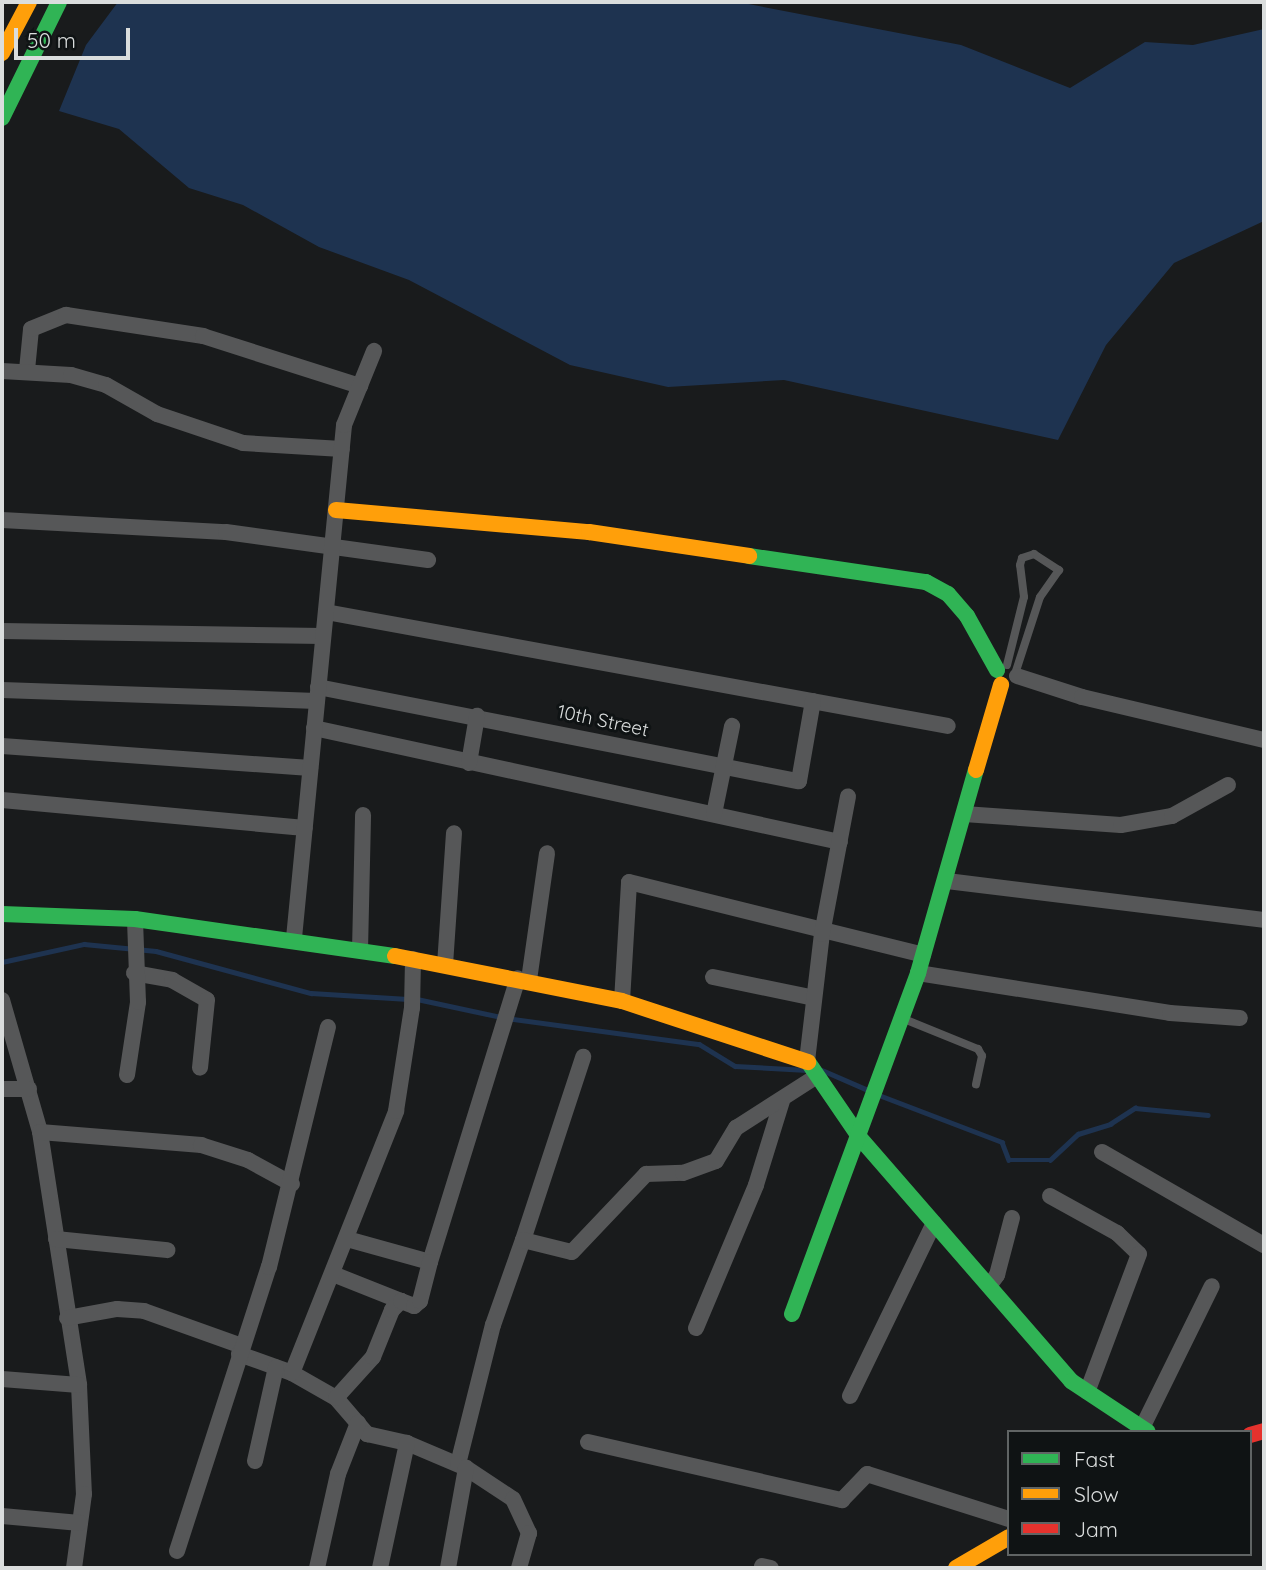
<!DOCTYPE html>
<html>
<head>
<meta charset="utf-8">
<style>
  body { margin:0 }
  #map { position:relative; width:1266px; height:1570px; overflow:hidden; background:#191b1c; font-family:Quicksand,sans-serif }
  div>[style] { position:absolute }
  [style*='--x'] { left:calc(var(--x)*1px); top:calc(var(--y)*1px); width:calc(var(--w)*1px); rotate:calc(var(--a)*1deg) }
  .water>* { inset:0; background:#1e3350 }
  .stream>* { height:4.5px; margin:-2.25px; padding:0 2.25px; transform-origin:2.25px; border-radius:2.25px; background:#1e3350 }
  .lane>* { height:8px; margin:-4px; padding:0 4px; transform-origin:4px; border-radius:4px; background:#565758 }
  .street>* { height:16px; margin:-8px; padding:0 8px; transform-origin:8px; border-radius:8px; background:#565758 }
  .fast>* { height:16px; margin:-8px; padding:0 8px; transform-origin:8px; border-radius:8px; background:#30b455 }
  .slow>* { height:16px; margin:-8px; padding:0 8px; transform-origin:8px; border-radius:8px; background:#ff9f0a }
  .jam>* { height:16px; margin:-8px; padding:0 8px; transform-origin:8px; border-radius:8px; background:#e5322d }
  span { translate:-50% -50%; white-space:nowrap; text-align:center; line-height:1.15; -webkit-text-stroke:6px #0f1314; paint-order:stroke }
  .street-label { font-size:19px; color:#dadddd }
  .frame { position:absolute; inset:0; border:4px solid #dadddd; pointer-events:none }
  .legend { position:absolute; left:1007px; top:1430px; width:245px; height:126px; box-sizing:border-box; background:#0f1314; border:2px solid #606464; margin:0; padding:9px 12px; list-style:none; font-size:21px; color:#dadddd }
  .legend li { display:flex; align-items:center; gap:14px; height:35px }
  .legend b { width:35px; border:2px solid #606464 }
  .scale { position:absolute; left:14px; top:28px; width:116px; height:32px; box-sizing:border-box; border:4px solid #dadddd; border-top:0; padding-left:9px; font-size:21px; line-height:24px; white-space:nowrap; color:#dadddd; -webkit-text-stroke:5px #0f1314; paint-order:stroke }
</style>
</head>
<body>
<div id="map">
  <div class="water">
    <i style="clip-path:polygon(118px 2px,738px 2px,961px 45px,1070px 88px,1145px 42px,1193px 45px,1264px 29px,1264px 221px,1174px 263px,1106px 345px,1058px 440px,784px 380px,668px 387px,570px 365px,409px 280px,319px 247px,243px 205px,189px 188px,119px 129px,59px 111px,86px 45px)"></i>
  </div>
  <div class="stream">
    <i style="--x:2;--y:962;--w:84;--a:-12.4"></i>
    <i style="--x:84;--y:944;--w:72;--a:5.6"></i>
    <i style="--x:156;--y:951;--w:161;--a:15.2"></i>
    <i style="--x:311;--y:993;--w:97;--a:3.5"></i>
    <i style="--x:417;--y:999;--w:91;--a:12.1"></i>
    <i style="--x:506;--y:1018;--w:195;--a:7.7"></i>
    <i style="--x:699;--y:1044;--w:42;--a:31.4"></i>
    <i style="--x:735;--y:1066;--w:72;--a:3.2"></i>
    <i style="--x:822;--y:1070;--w:50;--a:23.5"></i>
    <i style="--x:879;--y:1095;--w:132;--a:20.9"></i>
    <i style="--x:1002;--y:1142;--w:19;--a:69"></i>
    <i style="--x:1009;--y:1160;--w:41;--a:0"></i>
    <i style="--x:1050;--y:1160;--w:38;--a:-43"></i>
    <i style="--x:1078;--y:1134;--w:34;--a:-17"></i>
    <i style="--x:1110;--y:1124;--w:30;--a:-33"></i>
    <i style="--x:1135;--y:1108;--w:73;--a:5.5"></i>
  </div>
  <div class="lane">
    <i style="--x:1007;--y:665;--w:70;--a:-76"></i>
    <i style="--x:1024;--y:597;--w:32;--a:-97"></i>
    <i style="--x:1020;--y:565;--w:7;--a:-74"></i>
    <i style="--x:1022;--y:558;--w:13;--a:-18"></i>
    <i style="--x:1034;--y:554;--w:30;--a:33"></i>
    <i style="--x:1059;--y:570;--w:33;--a:125"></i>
    <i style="--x:1040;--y:597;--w:78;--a:108"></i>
    <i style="--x:904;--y:1019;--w:80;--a:22.1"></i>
    <i style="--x:978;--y:1049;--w:8;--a:60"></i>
    <i style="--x:982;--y:1056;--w:29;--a:102"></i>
  </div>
  <div class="street">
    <i style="--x:27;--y:370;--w:41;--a:-84.4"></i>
    <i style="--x:31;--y:329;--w:38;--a:-22"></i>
    <i style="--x:66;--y:315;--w:139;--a:8.7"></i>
    <i style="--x:203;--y:336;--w:165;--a:17.7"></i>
    <i style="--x:2;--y:371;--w:69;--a:3.3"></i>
    <i style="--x:71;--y:375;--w:36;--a:16"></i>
    <i style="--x:106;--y:385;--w:59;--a:29.6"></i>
    <i style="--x:157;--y:414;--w:91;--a:18.6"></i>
    <i style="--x:243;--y:443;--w:99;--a:3.5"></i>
    <i style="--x:2;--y:520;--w:224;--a:3.1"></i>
    <i style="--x:226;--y:532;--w:204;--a:7.9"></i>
    <i style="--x:326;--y:612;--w:632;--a:10.39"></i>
    <i style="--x:2;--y:631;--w:321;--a:0.9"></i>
    <i style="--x:1017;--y:676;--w:68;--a:17.9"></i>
    <i style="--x:1082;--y:697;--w:187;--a:13.3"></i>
    <i style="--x:318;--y:687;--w:490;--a:11.1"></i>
    <i style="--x:799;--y:781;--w:81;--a:-80.1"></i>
    <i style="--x:2;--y:690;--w:315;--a:2"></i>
    <i style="--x:314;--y:728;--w:538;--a:12.23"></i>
    <i style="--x:2;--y:746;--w:309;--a:4.1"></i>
    <i style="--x:469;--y:763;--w:48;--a:-80.3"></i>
    <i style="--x:2;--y:800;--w:304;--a:5.3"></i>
    <i style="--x:714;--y:814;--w:90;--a:-78.4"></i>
    <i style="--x:964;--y:814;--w:157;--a:4"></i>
    <i style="--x:1121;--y:825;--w:52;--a:-10"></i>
    <i style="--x:1172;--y:816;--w:64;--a:-29"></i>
    <i style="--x:947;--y:881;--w:319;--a:7"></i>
    <i style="--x:294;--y:938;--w:515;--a:-84.43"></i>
    <i style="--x:344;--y:425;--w:80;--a:-67.9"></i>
    <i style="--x:360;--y:950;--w:135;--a:-88.7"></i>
    <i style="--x:445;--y:965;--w:132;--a:-86.1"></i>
    <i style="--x:134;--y:973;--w:39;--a:10"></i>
    <i style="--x:172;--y:980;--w:40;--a:29.7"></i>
    <i style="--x:207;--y:1000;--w:68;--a:95.9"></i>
    <i style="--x:918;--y:973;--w:255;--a:9"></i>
    <i style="--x:1170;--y:1013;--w:70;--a:4.1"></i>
    <i style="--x:713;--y:977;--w:103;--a:11.7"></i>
    <i style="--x:529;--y:980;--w:128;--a:-81.9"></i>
    <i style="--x:2;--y:1000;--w:137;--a:73.9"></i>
    <i style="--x:40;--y:1132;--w:256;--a:81.2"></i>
    <i style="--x:79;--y:1385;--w:109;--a:87.4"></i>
    <i style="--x:84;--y:1494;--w:75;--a:97.7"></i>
    <i style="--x:622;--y:1001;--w:119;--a:-86.6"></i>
    <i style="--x:629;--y:882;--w:303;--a:13.9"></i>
    <i style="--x:807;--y:1061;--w:128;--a:-83.3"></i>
    <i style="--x:822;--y:934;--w:140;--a:-79.3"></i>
    <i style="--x:127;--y:1075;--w:74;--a:-81.4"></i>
    <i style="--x:138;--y:1002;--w:83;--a:-92.1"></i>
    <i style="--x:2;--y:1089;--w:27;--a:0"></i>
    <i style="--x:40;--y:1132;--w:162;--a:4.6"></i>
    <i style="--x:201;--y:1145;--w:49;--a:17.7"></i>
    <i style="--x:248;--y:1160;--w:50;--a:28.6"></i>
    <i style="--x:1102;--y:1152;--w:187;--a:29.9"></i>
    <i style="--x:1050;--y:1196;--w:77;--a:28.9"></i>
    <i style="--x:1117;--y:1233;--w:30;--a:44"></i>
    <i style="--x:1139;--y:1254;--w:147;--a:110.6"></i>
    <i style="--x:56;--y:1239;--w:112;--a:5.7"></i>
    <i style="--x:347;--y:1239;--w:86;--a:15.5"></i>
    <i style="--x:430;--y:1262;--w:297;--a:-72.8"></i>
    <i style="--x:523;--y:1240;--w:193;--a:-71.8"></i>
    <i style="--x:333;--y:1274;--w:73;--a:21.7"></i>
    <i style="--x:989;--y:1286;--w:14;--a:-54"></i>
    <i style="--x:997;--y:1275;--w:59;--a:-75.3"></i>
    <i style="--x:67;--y:1318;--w:51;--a:-10.2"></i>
    <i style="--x:117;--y:1309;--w:27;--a:4"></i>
    <i style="--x:144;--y:1311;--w:104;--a:19.7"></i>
    <i style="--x:696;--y:1328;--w:155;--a:-67.2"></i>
    <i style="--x:756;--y:1185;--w:88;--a:-72.8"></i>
    <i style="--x:239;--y:1354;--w:56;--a:19.7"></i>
    <i style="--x:292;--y:1373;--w:51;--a:29.6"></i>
    <i style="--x:336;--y:1398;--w:48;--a:49.3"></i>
    <i style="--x:367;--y:1434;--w:41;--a:12.7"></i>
    <i style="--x:407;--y:1443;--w:64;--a:23"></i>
    <i style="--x:466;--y:1468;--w:56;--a:33.4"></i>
    <i style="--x:513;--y:1499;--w:38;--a:65"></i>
    <i style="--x:529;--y:1533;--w:36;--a:106"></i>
    <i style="--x:292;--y:1373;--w:282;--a:-68.3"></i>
    <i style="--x:396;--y:1111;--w:104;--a:-81.2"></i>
    <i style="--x:412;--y:1008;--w:49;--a:-88.8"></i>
    <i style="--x:2;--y:1379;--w:77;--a:4.5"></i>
    <i style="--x:850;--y:1396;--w:192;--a:-64.1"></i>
    <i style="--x:336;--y:1398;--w:55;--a:-47.9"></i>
    <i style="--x:373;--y:1357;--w:51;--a:-68"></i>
    <i style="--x:392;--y:1310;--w:13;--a:-45"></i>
    <i style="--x:401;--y:1301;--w:14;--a:21"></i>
    <i style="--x:414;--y:1306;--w:8;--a:-40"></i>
    <i style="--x:420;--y:1301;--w:40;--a:-75.6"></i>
    <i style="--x:1142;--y:1428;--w:158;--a:-63.8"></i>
    <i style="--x:588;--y:1442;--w:261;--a:12.9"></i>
    <i style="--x:842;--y:1500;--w:36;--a:-46"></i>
    <i style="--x:867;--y:1474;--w:149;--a:17.6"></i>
    <i style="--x:255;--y:1461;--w:96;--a:-77.4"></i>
    <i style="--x:458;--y:1464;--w:143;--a:-75.9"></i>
    <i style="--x:493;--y:1325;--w:90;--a:-70.6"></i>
    <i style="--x:523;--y:1240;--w:50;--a:13.8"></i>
    <i style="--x:572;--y:1252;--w:108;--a:-46.5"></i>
    <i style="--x:646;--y:1174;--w:37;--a:-2"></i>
    <i style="--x:683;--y:1173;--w:35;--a:-20"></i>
    <i style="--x:716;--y:1161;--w:39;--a:-59"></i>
    <i style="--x:736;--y:1128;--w:96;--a:-32.7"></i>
    <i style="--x:2;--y:1516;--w:78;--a:5.1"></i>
    <i style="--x:177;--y:1551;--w:299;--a:-72.1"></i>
    <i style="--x:269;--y:1267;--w:247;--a:-76.2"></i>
    <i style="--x:762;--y:1566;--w:9;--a:13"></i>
    <i style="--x:317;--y:1568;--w:96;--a:-77.4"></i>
    <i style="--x:338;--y:1474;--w:55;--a:-68.6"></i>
    <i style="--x:380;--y:1568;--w:128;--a:-77.8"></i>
    <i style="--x:448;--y:1568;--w:102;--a:-79.8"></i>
  </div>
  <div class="fast">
    <i style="--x:2;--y:118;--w:129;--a:-63.8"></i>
    <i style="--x:749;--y:556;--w:179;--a:8.4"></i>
    <i style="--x:926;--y:582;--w:25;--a:29"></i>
    <i style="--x:948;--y:594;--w:29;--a:49"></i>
    <i style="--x:967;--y:616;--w:62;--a:60.9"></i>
    <i style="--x:2;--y:914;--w:133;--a:2.2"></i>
    <i style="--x:135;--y:919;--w:263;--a:8.1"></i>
    <i style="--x:808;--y:1062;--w:92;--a:55.6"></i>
    <i style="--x:860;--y:1138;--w:322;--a:49"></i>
    <i style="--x:1071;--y:1381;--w:92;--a:33.5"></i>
    <i style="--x:792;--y:1314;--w:364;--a:-69.7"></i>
    <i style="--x:918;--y:973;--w:211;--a:-74.1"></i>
  </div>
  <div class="slow">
    <i style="--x:2;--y:53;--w:58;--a:-62.1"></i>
    <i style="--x:336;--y:510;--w:254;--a:5"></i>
    <i style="--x:589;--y:532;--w:162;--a:8.5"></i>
    <i style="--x:976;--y:770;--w:89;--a:-73.6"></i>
    <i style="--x:395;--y:956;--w:231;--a:11.2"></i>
    <i style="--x:622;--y:1001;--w:196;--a:18.2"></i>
    <i style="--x:956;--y:1568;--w:61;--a:-30.3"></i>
  </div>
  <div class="jam">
    <i style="--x:1250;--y:1435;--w:15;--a:-16"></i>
  </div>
  <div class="street-label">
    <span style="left:603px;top:721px;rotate:12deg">10th Street</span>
  </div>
  <div class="frame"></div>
  <ul class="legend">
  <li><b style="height:9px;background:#30b455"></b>Fast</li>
  <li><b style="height:9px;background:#ff9f0a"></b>Slow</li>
  <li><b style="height:9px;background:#e5322d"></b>Jam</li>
  </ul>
  <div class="scale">50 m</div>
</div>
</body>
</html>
